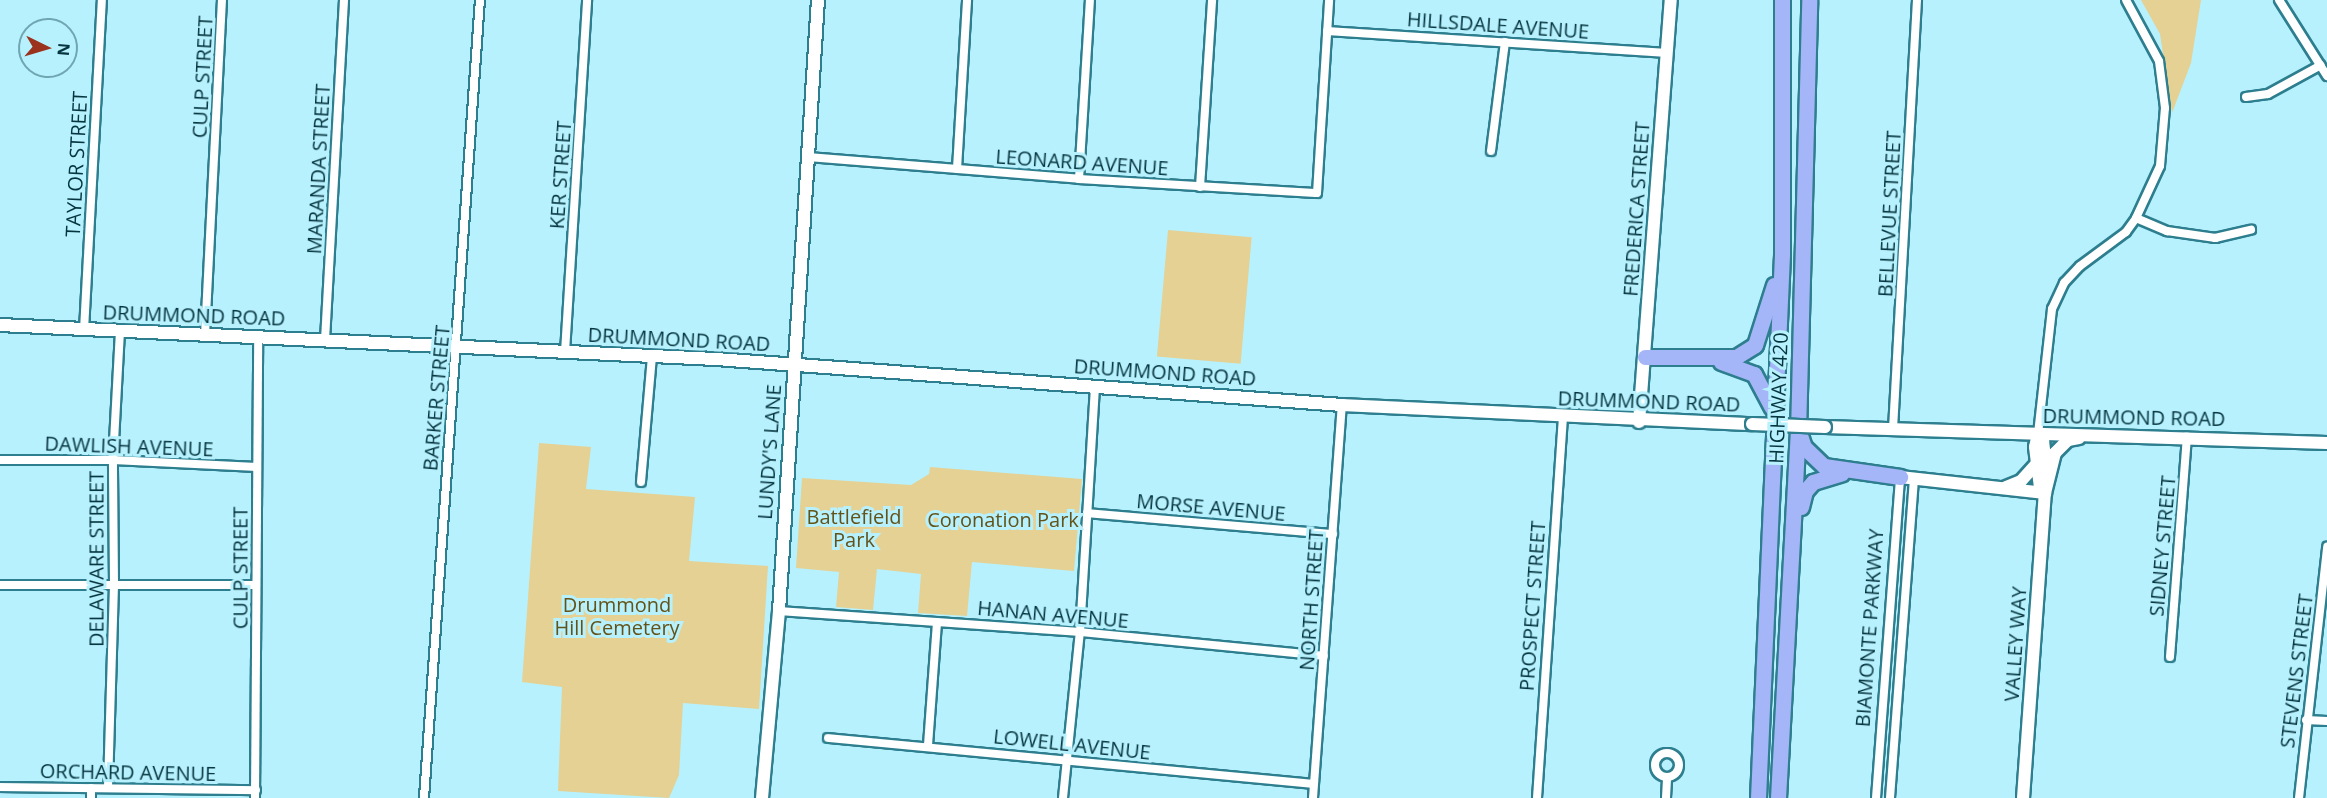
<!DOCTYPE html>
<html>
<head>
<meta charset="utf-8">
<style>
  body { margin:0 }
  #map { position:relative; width:2327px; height:798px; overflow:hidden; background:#b8f1fe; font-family:"Open Sans",sans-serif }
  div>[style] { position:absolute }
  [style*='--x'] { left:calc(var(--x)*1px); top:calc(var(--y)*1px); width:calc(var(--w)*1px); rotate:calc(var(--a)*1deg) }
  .green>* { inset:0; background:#e4d193; transform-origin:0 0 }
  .roads { filter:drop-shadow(2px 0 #2d7e8e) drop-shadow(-2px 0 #2d7e8e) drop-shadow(0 2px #2d7e8e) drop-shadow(0 -2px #2d7e8e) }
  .street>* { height:8px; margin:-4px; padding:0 4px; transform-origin:4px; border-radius:4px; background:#fff }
  .street>.ring { margin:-4px; padding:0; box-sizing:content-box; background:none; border:8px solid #fff; border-radius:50% }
  .secondary>* { height:12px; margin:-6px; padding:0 6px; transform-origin:6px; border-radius:6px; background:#fff }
  .highway>* { height:15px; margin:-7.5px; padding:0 7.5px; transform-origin:7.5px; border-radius:7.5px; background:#a5b6f8 }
  .bridges { filter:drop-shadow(2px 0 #2d7e8e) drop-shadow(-2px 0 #2d7e8e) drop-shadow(0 2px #2d7e8e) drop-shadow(0 -2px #2d7e8e) }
  .secondary-bridge>* { height:12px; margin:-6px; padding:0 6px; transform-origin:6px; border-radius:6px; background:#fff }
  span { translate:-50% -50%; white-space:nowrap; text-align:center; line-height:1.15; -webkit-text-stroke:6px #b8f1fe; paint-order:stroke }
  .street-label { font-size:20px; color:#05353e }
  .park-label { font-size:20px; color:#635318 }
  .north { position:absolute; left:18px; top:18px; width:60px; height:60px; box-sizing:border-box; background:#b8f1fe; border:2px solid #70a6b1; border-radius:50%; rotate:95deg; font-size:16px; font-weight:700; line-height:24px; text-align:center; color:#05353e }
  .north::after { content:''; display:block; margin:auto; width:21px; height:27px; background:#9b321d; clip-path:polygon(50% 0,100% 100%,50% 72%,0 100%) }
</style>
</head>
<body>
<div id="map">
  <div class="green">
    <i style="clip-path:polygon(2141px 0,2201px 0,2191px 63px,2172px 113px,2160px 34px)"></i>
    <i style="left:1168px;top:230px;width:84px;height:127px;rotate:5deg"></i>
    <i style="clip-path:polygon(539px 443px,591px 447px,586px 489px,695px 497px,689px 561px,768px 566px,759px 709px,683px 703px,679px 775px,669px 798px,558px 791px,562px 687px,522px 682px)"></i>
    <i style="clip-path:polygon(930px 467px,1082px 479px,1074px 571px,972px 562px,967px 616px,918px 613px,921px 574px,877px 569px,873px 610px,836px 607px,839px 572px,796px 568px,802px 478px,911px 485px,929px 474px)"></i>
  </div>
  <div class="roads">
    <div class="street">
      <i style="--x:2279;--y:0;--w:90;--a:57.7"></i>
      <i style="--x:1327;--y:31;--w:341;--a:3.7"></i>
      <i style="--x:2246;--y:97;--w:22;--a:-8"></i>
      <i style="--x:2268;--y:94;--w:60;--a:-28.7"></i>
      <i style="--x:1491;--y:151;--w:110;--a:-82.7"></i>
      <i style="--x:808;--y:157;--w:272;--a:4.6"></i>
      <i style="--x:1079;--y:179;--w:238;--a:3.4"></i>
      <i style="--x:1317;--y:193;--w:193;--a:-86.4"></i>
      <i style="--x:957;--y:169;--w:169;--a:-86.6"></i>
      <i style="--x:1079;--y:179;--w:179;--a:-86.5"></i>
      <i style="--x:1200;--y:187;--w:187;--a:-86.3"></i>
      <i style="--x:2136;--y:218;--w:34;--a:23"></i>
      <i style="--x:2167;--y:231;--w:49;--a:8.3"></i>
      <i style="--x:2215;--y:238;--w:37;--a:-13"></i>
      <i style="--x:84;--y:330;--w:330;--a:-86.9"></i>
      <i style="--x:205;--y:335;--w:335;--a:-87.1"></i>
      <i style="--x:325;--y:340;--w:341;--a:-86.8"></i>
      <i style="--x:565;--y:352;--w:353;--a:-86.4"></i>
      <i style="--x:1893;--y:429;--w:430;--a:-86.8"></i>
      <i style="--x:2038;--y:434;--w:126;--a:-83.6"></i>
      <i style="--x:2052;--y:309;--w:29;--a:-65"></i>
      <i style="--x:2064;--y:283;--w:23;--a:-47"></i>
      <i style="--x:2080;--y:266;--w:57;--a:-36.5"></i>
      <i style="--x:2126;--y:232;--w:17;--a:-54"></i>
      <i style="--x:2136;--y:218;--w:57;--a:-65.2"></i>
      <i style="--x:2160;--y:166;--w:58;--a:-85.1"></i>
      <i style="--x:2165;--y:108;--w:47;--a:-97.3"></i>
      <i style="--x:2159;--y:61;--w:69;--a:-118.4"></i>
      <i style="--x:0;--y:460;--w:113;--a:0"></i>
      <i style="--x:113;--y:460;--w:144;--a:2.8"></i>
      <i style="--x:641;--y:482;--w:126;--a:-85"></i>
      <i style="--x:1087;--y:513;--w:247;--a:4.9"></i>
      <i style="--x:0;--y:585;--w:256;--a:0"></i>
      <i style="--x:779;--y:611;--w:302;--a:4"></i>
      <i style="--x:1080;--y:632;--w:245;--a:5.6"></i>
      <i style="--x:2170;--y:657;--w:221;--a:-85.6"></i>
      <i style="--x:2306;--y:720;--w:21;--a:3"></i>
      <i style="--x:828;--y:738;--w:487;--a:5.4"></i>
      <i style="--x:928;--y:745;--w:123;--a:-85.8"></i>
      <i class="ring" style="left:1655px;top:753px;width:16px;height:16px"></i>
      <i style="--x:0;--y:787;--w:256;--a:0.7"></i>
      <i style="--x:108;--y:787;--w:203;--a:-88.3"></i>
      <i style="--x:114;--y:584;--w:124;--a:-90.5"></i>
      <i style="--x:113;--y:460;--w:129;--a:-86.9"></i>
      <i style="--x:91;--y:798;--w:10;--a:-90"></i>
      <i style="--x:255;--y:798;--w:460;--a:-89.6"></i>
      <i style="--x:424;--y:798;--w:800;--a:-85.99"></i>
      <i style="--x:1063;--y:798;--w:167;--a:-84.2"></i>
      <i style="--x:1080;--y:632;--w:246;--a:-86.5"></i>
      <i style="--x:1313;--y:798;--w:394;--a:-85.8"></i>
      <i style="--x:1537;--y:798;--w:382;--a:-86.1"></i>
      <i style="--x:1666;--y:798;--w:21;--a:-87"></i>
      <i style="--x:1876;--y:798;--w:322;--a:-85.7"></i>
      <i style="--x:1890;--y:798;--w:321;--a:-85.7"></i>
      <i style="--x:2299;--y:798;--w:253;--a:-83.6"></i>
    </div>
    <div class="secondary">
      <i style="--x:0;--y:325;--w:717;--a:2.72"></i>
      <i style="--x:716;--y:359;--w:628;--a:4.2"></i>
      <i style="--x:1342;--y:405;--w:410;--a:2.7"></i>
      <i style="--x:1639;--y:422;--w:423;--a:-85.7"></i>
      <i style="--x:1825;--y:427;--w:502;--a:1.83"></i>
      <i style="--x:2038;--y:434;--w:13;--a:103"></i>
      <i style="--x:2035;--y:447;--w:39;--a:83"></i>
      <i style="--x:2040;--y:486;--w:9;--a:54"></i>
      <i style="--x:2038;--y:434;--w:9;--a:54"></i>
      <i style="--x:2043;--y:441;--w:31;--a:83"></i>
      <i style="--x:1900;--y:477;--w:146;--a:6.3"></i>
      <i style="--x:2006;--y:487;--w:16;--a:-22"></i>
      <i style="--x:2021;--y:481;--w:24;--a:-48"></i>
      <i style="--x:762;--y:798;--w:188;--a:-84.8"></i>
      <i style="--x:779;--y:611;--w:612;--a:-86.35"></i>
      <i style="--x:2023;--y:798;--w:306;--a:-85.9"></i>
      <i style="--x:2045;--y:493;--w:41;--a:-76"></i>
      <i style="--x:2055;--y:453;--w:18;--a:-45"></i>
      <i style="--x:2068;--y:440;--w:11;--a:-10"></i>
    </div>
    <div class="highway">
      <i style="--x:1645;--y:357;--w:91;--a:0"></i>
      <i style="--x:1736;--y:357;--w:22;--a:-32"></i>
      <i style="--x:1755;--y:345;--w:63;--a:-72.4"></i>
      <i style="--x:1721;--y:362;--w:35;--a:20"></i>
      <i style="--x:1754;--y:374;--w:38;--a:62"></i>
      <i style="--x:1800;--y:435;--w:13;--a:72"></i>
      <i style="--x:1804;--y:447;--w:28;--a:44"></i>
      <i style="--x:1824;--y:466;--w:77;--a:8.2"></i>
      <i style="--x:1801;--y:507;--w:16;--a:-76"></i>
      <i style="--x:1805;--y:491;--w:12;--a:-48"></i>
      <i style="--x:1813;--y:482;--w:30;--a:-17"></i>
      <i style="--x:1758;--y:798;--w:545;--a:-87.47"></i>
      <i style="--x:1782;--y:254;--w:254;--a:-90"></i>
      <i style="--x:1778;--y:798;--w:367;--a:-86.9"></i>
      <i style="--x:1798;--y:432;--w:432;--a:-88.5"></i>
    </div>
  </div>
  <div class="bridges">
    <div class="secondary-bridge">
      <i style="--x:1752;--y:424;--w:73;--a:2.4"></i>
    </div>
  </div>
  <div class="street-label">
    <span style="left:1498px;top:25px;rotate:4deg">HILLSDALE AVENUE</span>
    <span style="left:202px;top:77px;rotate:-87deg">CULP STREET</span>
    <span style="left:1082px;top:162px;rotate:4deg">LEONARD AVENUE</span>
    <span style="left:76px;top:164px;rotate:-87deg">TAYLOR STREET</span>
    <span style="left:318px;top:169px;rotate:-87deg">MARANDA STREET</span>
    <span style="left:560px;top:175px;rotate:-86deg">KER STREET</span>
    <span style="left:1636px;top:209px;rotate:-86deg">FREDERICA STREET</span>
    <span style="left:1889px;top:214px;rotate:-87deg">BELLEVUE STREET</span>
    <span style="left:194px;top:315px;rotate:2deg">DRUMMOND ROAD</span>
    <span style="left:679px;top:339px;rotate:3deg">DRUMMOND ROAD</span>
    <span style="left:1165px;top:372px;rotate:4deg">DRUMMOND ROAD</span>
    <span style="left:436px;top:398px;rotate:-85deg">BARKER STREET</span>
    <span style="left:1778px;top:398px;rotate:-88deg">HIGHWAY 420</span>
    <span style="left:1649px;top:401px;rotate:2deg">DRUMMOND ROAD</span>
    <span style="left:2134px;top:417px;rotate:1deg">DRUMMOND ROAD</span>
    <span style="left:129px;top:446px;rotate:2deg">DAWLISH AVENUE</span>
    <span style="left:769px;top:452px;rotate:-86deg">LUNDY'S LANE</span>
    <span style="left:1211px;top:507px;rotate:5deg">MORSE AVENUE</span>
    <span style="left:2162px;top:546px;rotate:-85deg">SIDNEY STREET</span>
    <span style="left:96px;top:559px;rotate:-90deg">DELAWARE STREET</span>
    <span style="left:240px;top:568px;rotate:-90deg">CULP STREET</span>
    <span style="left:1311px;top:600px;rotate:-86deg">NORTH STREET</span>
    <span style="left:1532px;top:606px;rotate:-86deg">PROSPECT STREET</span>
    <span style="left:1053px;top:614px;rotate:5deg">HANAN AVENUE</span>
    <span style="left:1869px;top:628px;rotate:-86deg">BIAMONTE PARKWAY</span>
    <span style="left:2015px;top:644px;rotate:-86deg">VALLEY WAY</span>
    <span style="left:2296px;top:671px;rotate:-83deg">STEVENS STREET</span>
    <span style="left:1072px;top:744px;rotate:6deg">LOWELL AVENUE</span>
    <span style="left:128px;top:772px;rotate:1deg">ORCHARD AVENUE</span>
  </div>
  <div class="park-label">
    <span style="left:854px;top:528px">Battlefield<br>Park</span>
    <span style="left:1003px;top:519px">Coronation Park</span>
    <span style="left:617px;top:616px">Drummond<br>Hill Cemetery</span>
  </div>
  <div class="north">N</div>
</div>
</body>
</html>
